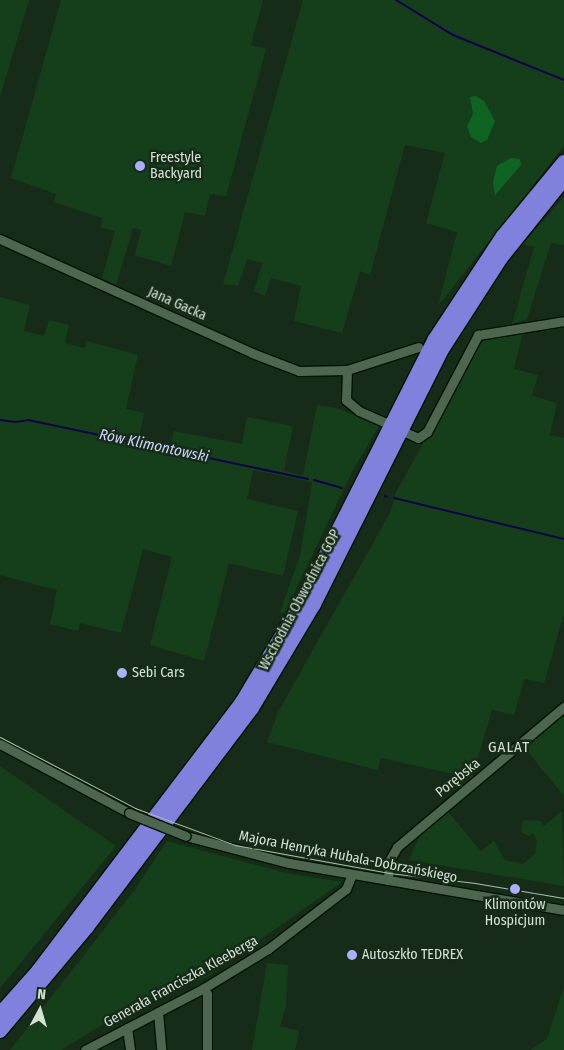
<!DOCTYPE html>
<html>
<head>
<meta charset="utf-8">
<style>
  body { margin:0 }
  #map { position:relative; width:564px; height:1050px; overflow:hidden; background:#162c18; font-family:"Fira Sans Condensed",sans-serif }
  div>[style] { position:absolute }
  [style*='--x'] { left:calc(var(--x)*1px); top:calc(var(--y)*1px); width:calc(var(--w)*1px); rotate:calc(var(--a)*1deg) }
  .green>* { inset:0; background:#153f1b }
  .forest>* { inset:0; background:#106422 }
  .stream>* { height:2px; margin:-1px; padding:0 1px; transform-origin:1px; border-radius:1px; background:#14004b }
  .roads { filter:drop-shadow(1px 0 #011403) drop-shadow(-1px 0 #011403) drop-shadow(0 1px #011403) drop-shadow(0 -1px #011403) }
  .minor>* { height:9px; margin:-4.5px; padding:0 4.5px; transform-origin:4.5px; border-radius:4.5px; background:#4e664f }
  .highway>* { height:14px; margin:-7px; padding:0 7px; transform-origin:7px; border-radius:7px; background:#8080dd }
  .tram>* { height:1px; margin:-0.5px; padding:0 0.5px; transform-origin:0.5px; border-radius:0.5px; background:#afbfaf }
  .bridges { filter:drop-shadow(1px 0 #011403) drop-shadow(-1px 0 #011403) drop-shadow(0 1px #011403) drop-shadow(0 -1px #011403) }
  .minor-bridge>* { height:9px; margin:-4.5px; padding:0 4.5px; transform-origin:4.5px; border-radius:4.5px; background:#4e664f }
  .dots>* { width:14px; height:14px; translate:-50% -50%; box-sizing:border-box; border:2px solid #162c18; border-radius:50% }
  span { translate:-50% -50%; white-space:nowrap; text-align:center; line-height:1.15; -webkit-text-stroke:5px #162c18; paint-order:stroke }
  .poi-label { font-size:14px; color:#d4e2d4 }
  .left { translate:0 -50%; text-align:left }
  .street-label { font-size:14px; color:#d4e2d4 }
  .water-label { font-size:15px; color:#cfd2ff; font-style:italic }
  .neighbourhood-label { font-size:15px; color:#d4e2d4; letter-spacing:1px }
  .north { position:absolute; left:15px; top:985px; width:50px; height:50px; -webkit-text-stroke:4px #162c18; paint-order:stroke; rotate:6deg; font-size:14px; font-weight:700; line-height:20px; text-align:center; color:#d4e2d4 }
  .north::after { content:''; display:block; margin:auto; width:18px; height:22px; background:#d4e2d4; clip-path:polygon(50% 0,100% 100%,50% 72%,0 100%) }
</style>
</head>
<body>
<div id="map">
  <div class="green">
    <i style="clip-path:polygon(0 0,29px 0,0 97px)"></i>
    <i style="clip-path:polygon(61px 0,263px 0,251px 45px,266px 49px,226px 196px,210px 194px,205px 216px,185px 212px,171px 266px,135px 255px,141px 230px,133px 228px,116px 285px,102px 278px,115px 231px,101px 228px,102px 218px,54px 202px,56px 194px,11px 178px)"></i>
    <i style="clip-path:polygon(303px 0,564px 0,564px 146px,438px 306px,457px 232px,426px 223px,445px 153px,405px 145px,370px 275px,360px 271px,342px 333px,294px 321px,301px 286px,271px 278px,265px 296px,254px 291px,262px 263px,247px 259px,238px 286px,223px 284px)"></i>
    <i style="clip-path:polygon(564px 197px,564px 245px,551px 243px,527px 319px,512px 324px,534px 247px,523px 244px)"></i>
    <i style="clip-path:polygon(0 297px,30px 305px,24px 331px,44px 336px,49px 320px,69px 325px,65px 343px,85px 348px,87px 341px,138px 355px,126px 409px,144px 413px,139px 438px,170px 446px,174px 431px,242px 444px,247px 417px,293px 426px,284px 471px,303px 475px,317px 405px,336px 408px,380px 425px,354px 468px,284px 614px,280px 612px,300px 556px,312px 482px,253px 470px,247px 499px,298px 511px,283px 576px,229px 563px,204px 661px,150px 645px,172px 557px,143px 549px,121px 633px,80px 623px,78px 631px,50px 624px,57px 590px,0 575px)"></i>
    <i style="clip-path:polygon(523px 332px,514px 369px,538px 375px,532px 396px,557px 403px,550px 435px,564px 438px,564px 614px,544px 683px,524px 679px,514px 715px,492px 710px,472px 778px,381px 758px,378px 770px,267px 742px,278px 712px,391px 511px,395px 494px,481px 338px)"></i>
    <i style="clip-path:polygon(564px 714px,564px 796px,524px 747px)"></i>
    <i style="clip-path:polygon(0 766px,116px 846px,0 988px)"></i>
    <i style="clip-path:polygon(562px 811px,564px 886px,409px 860px,419px 837px,448px 812px,481px 851px,494px 841px,505px 860px,523px 864px,535px 854px,537px 841px,533px 833px,529px 836px,521px 832px,523px 820px,540px 821px,544px 826px)"></i>
    <i style="clip-path:polygon(167px 841px,286px 873px,342px 882px,207px 977px,117px 1016px,61px 1050px,10px 1050px,133px 892px)"></i>
    <i style="clip-path:polygon(267px 963px,288px 965px,286px 1006px,280px 1026px,299px 1031px,295px 1050px,252px 1050px)"></i>
    <i style="clip-path:polygon(564px 986px,564px 1050px,530px 1050px,547px 1039px)"></i>
  </div>
  <div class="forest">
    <i style="clip-path:polygon(476px 96px,484px 101px,495px 121px,487px 140px,481px 143px,471px 137px,467px 126px,473px 114px,470px 97px)"></i>
    <i style="clip-path:polygon(511px 158px,520px 159px,521px 165px,495px 195px,493px 182px,497px 166px)"></i>
  </div>
  <div class="stream">
    <i style="--x:396;--y:0;--w:67;--a:31.6"></i>
    <i style="--x:453;--y:35;--w:120;--a:22.1"></i>
    <i style="--x:0;--y:420;--w:16;--a:7"></i>
    <i style="--x:16;--y:422;--w:12;--a:-9"></i>
    <i style="--x:28;--y:420;--w:286;--a:11.9"></i>
    <i style="--x:314;--y:480;--w:29;--a:16"></i>
    <i style="--x:385;--y:496;--w:2;--a:27"></i>
    <i style="--x:394;--y:498;--w:175;--a:13.6"></i>
  </div>
  <div class="roads">
    <div class="minor">
      <i style="--x:0;--y:239;--w:277;--a:24.3"></i>
      <i style="--x:252;--y:353;--w:50;--a:21"></i>
      <i style="--x:299;--y:371;--w:48;--a:-1.2"></i>
      <i style="--x:347;--y:370;--w:75;--a:-17.9"></i>
      <i style="--x:347;--y:370;--w:30;--a:92"></i>
      <i style="--x:346;--y:400;--w:17;--a:40"></i>
      <i style="--x:359;--y:411;--w:27;--a:24"></i>
      <i style="--x:407;--y:433;--w:12;--a:24"></i>
      <i style="--x:418;--y:438;--w:11;--a:-34"></i>
      <i style="--x:427;--y:432;--w:110;--a:-62.3"></i>
      <i style="--x:478;--y:335;--w:87;--a:-9.2"></i>
      <i style="--x:0;--y:744;--w:146;--a:28.1"></i>
      <i style="--x:186;--y:836;--w:106;--a:14.7"></i>
      <i style="--x:289;--y:863;--w:279;--a:9.7"></i>
      <i style="--x:388;--y:880;--w:19;--a:-87"></i>
      <i style="--x:389;--y:861;--w:16;--a:-60"></i>
      <i style="--x:397;--y:847;--w:218;--a:-40"></i>
      <i style="--x:204;--y:988;--w:7;--a:63"></i>
      <i style="--x:207;--y:994;--w:56;--a:90"></i>
      <i style="--x:158;--y:1012;--w:38;--a:85"></i>
      <i style="--x:127;--y:1028;--w:22;--a:82"></i>
      <i style="--x:85;--y:1050;--w:134;--a:-27.5"></i>
      <i style="--x:204;--y:988;--w:75;--a:-31.4"></i>
      <i style="--x:268;--y:949;--w:98;--a:-37.6"></i>
      <i style="--x:346;--y:889;--w:16;--a:-68"></i>
    </div>
    <div class="highway">
      <i style="--x:0;--y:1014;--w:57;--a:-48.5"></i>
      <i style="--x:38;--y:971;--w:338;--a:-52.8"></i>
      <i style="--x:242;--y:702;--w:119;--a:-59.1"></i>
      <i style="--x:303;--y:600;--w:292;--a:-63.2"></i>
      <i style="--x:435;--y:339;--w:123;--a:-56.6"></i>
      <i style="--x:503;--y:236;--w:96;--a:-50.5"></i>
      <i style="--x:0;--y:1031;--w:136;--a:-50.1"></i>
      <i style="--x:87;--y:927;--w:274;--a:-53"></i>
      <i style="--x:252;--y:708;--w:121;--a:-59.2"></i>
      <i style="--x:314;--y:604;--w:287;--a:-63.3"></i>
      <i style="--x:443;--y:348;--w:107;--a:-57.2"></i>
      <i style="--x:501;--y:258;--w:101;--a:-51.4"></i>
    </div>
  </div>
  <div class="tram">
    <i style="--x:0;--y:737;--w:153;--a:27.7"></i>
    <i style="--x:135;--y:808;--w:107;--a:20.3"></i>
    <i style="--x:235;--y:845;--w:157;--a:10.3"></i>
    <i style="--x:389;--y:873;--w:87;--a:6.6"></i>
    <i style="--x:475;--y:883;--w:90;--a:9.6"></i>
  </div>
  <div class="bridges">
    <div class="minor-bridge">
      <i style="--x:129;--y:813;--w:61;--a:22"></i>
    </div>
  </div>
  <div class="dots">
    <i style="left:140px;top:166px;background:#acaffb"></i>
    <i style="left:122px;top:673px;background:#acaffb"></i>
    <i style="left:515px;top:889px;background:#acaffb"></i>
    <i style="left:352px;top:955px;background:#acaffb"></i>
  </div>
  <div class="poi-label">
    <span class="left" style="left:150px;top:166px">Freestyle<br>Backyard</span>
    <span class="left" style="left:132px;top:673px">Sebi Cars</span>
    <span style="left:515px;top:913px">Klimontów<br>Hospicjum</span>
    <span class="left" style="left:362px;top:955px">Autoszkło TEDREX</span>
  </div>
  <div class="street-label">
    <span style="left:177px;top:304px;rotate:24deg">Jana Gacka</span>
    <span style="left:300px;top:600px;rotate:-62deg">Wschodnia Obwodnica GOP</span>
    <span style="left:458px;top:778px;rotate:-39deg">Porębska</span>
    <span style="left:348px;top:857px;rotate:11deg">Majora Henryka Hubala-Dobrzańskiego</span>
    <span style="left:181px;top:982px;rotate:-29deg">Generała Franciszka Kleeberga</span>
  </div>
  <div class="water-label">
    <span style="left:154px;top:446px;rotate:12deg">Rów Klimontowski</span>
  </div>
  <div class="neighbourhood-label">
    <span style="left:509px;top:748px">GALAT</span>
  </div>
  <div class="north">N</div>
</div>
</body>
</html>
